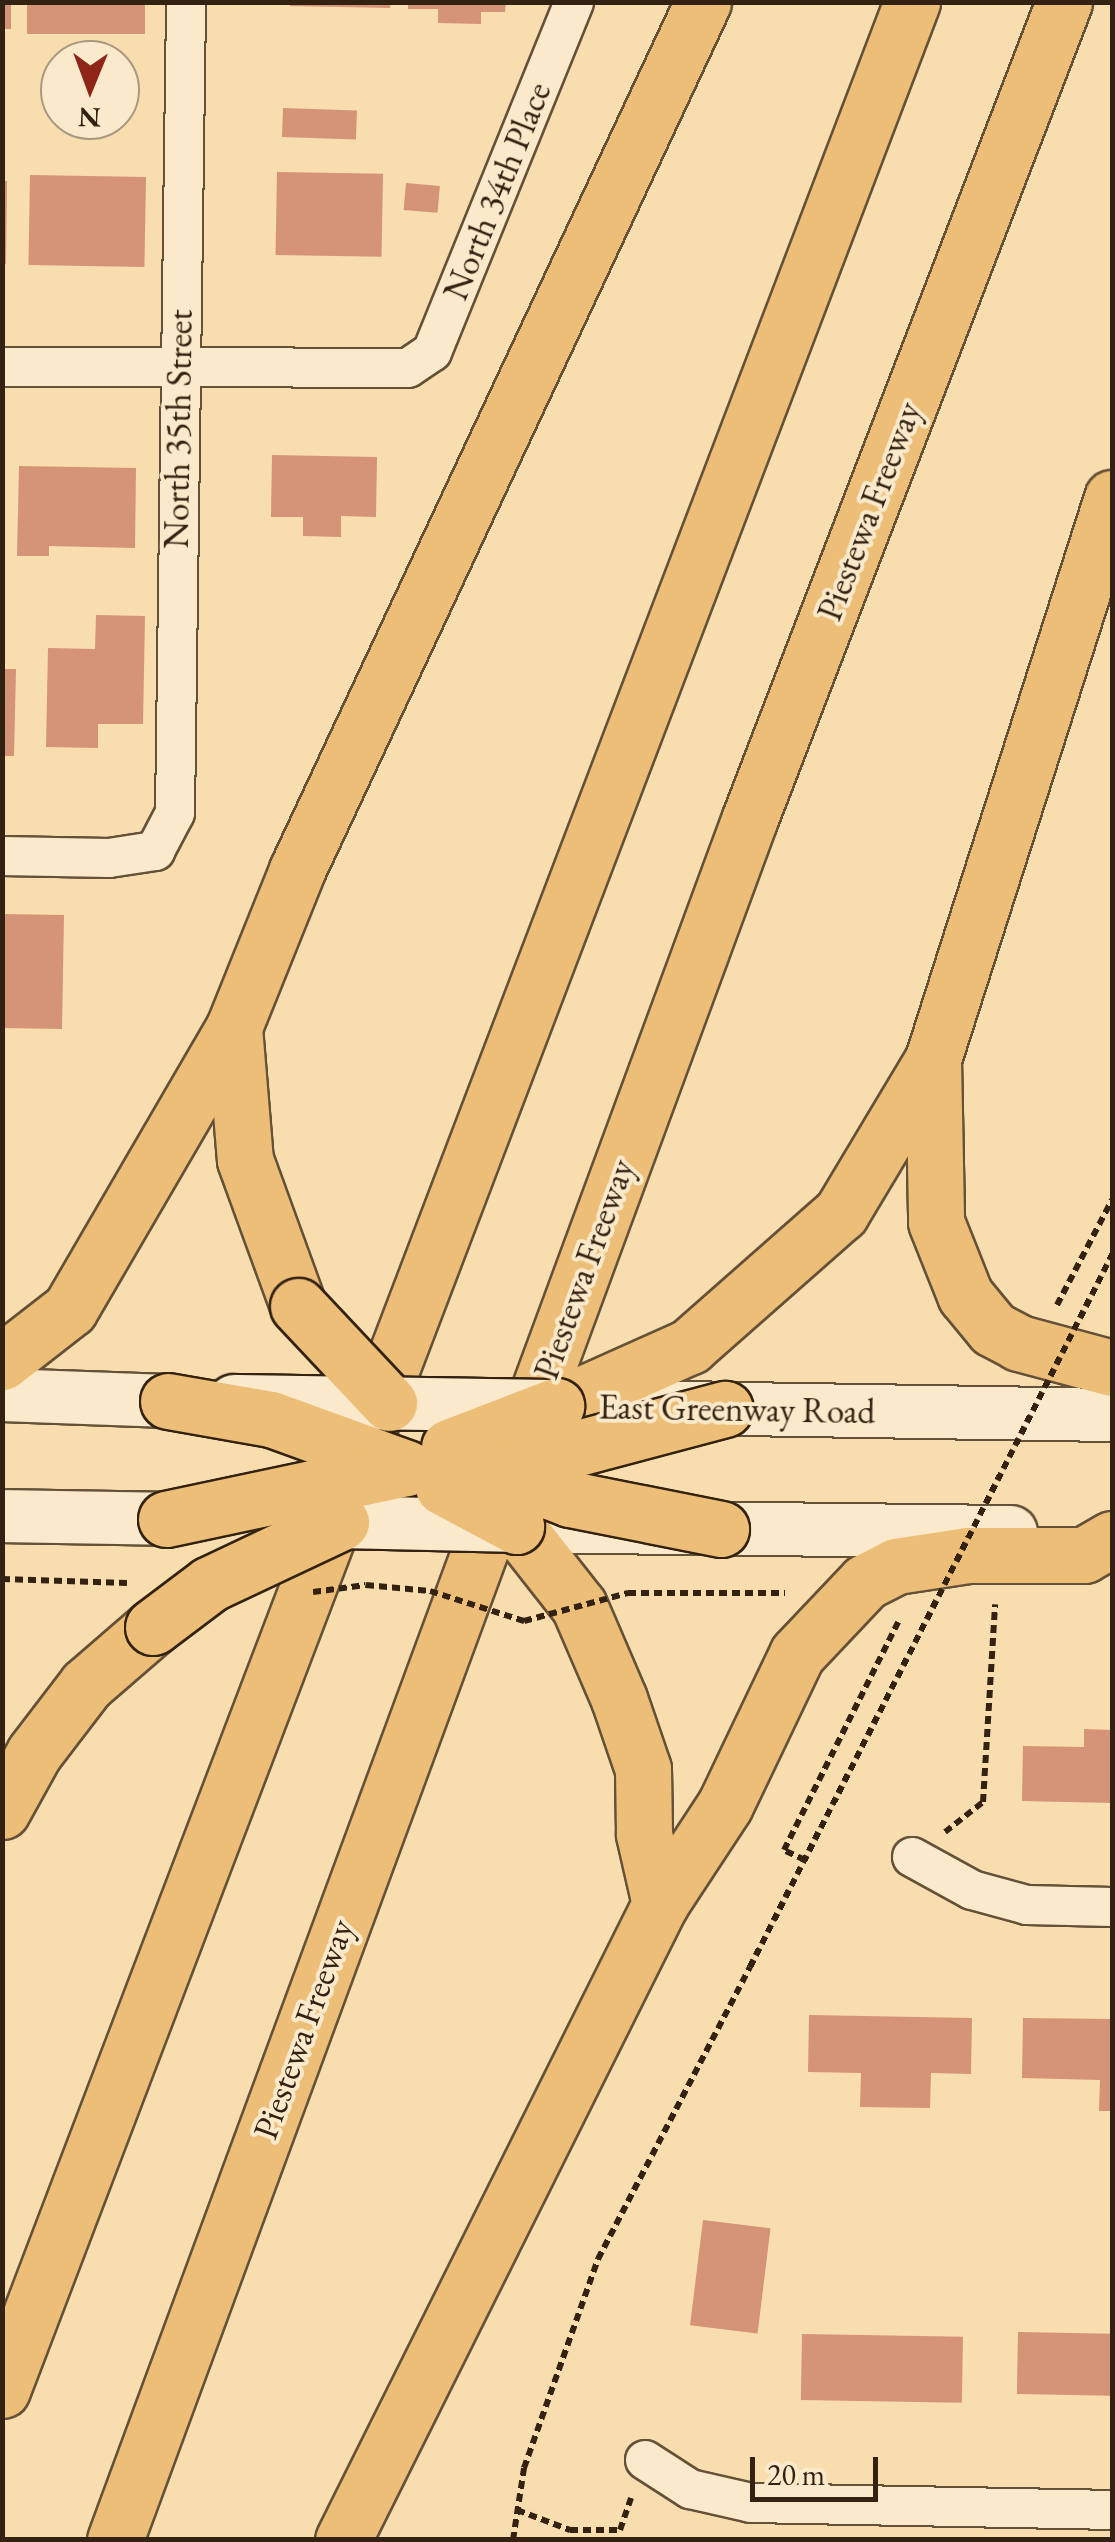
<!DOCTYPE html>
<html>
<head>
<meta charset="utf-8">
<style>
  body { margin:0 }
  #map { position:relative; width:1115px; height:2542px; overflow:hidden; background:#f8ddae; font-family:"EB Garamond",serif }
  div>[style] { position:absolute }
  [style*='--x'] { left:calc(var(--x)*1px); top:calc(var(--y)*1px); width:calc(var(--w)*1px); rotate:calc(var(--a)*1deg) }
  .building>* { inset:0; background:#d59377; transform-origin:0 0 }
  .path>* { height:6px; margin-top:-3px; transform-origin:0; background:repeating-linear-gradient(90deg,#321 0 8px,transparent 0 13px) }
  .roads { filter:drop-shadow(2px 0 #645138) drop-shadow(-2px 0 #645138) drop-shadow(0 2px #645138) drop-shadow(0 -2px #645138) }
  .minor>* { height:38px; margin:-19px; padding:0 19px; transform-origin:19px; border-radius:19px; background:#fae9ca }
  .secondary>* { height:52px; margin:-26px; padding:0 26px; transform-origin:26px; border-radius:26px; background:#fae9ca }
  .motorway>* { height:55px; margin:-27.5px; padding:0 27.5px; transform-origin:27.5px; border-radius:27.5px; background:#ecbe77 }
  .path-bridge>* { height:6px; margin-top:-3px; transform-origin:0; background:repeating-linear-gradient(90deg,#321 0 8px,transparent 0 13px) }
  .bridges { filter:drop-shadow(2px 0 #321) drop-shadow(-2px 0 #321) drop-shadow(0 2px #321) drop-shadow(0 -2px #321) }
  .secondary-bridge>* { height:52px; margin:-26px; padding:0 26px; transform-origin:26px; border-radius:26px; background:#fae9ca }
  .motorway-bridge>* { height:55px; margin:-27.5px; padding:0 27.5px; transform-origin:27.5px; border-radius:27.5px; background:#ecbe77 }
  span { translate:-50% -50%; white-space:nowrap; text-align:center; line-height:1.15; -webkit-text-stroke:8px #fae9ca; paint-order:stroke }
  .street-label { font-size:35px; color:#321 }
  .frame { position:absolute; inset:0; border:5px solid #321; pointer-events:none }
  .north { position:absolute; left:40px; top:40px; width:100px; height:100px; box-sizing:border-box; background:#fae9ca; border:2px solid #aa9980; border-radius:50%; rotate:181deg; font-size:28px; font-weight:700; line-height:40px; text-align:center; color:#321 }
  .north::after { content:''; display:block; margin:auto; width:35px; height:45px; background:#8f2418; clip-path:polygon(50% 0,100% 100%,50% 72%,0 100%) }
  .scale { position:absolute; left:750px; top:2457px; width:128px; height:45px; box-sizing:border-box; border:5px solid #321; border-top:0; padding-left:12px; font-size:30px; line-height:35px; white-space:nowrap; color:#321; -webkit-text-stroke:8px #fae9ca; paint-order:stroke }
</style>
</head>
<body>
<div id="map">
  <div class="building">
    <i style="left:2px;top:2px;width:9px;height:27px"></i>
    <i style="left:27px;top:2px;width:118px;height:32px"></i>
    <i style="clip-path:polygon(290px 2px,391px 2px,390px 8px,290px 6px)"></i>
    <i style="clip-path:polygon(408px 2px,506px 2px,505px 12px,481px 12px,481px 24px,438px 23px,438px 9px,408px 9px)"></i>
    <i style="left:283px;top:108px;width:74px;height:29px;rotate:2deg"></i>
    <i style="left:277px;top:172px;width:106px;height:83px;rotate:1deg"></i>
    <i style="left:30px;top:175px;width:116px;height:90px;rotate:1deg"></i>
    <i style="clip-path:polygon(2px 181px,7px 181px,6px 264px,2px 264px)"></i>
    <i style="left:406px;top:183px;width:34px;height:27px;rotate:5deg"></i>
    <i style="clip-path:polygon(272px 455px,377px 457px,376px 517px,341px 516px,341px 537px,303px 536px,303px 517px,271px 517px)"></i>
    <i style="clip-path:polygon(19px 466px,136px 468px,135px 548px,49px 546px,49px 556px,17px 556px)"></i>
    <i style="clip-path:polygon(96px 615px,145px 616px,143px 724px,98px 724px,98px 748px,46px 747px,48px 648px,95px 649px)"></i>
    <i style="clip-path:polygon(2px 669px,16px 669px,14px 756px,2px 756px)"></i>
    <i style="left:3px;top:914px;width:61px;height:114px;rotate:1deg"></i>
    <i style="clip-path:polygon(1084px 1729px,1112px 1730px,1112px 1803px,1022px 1801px,1023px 1746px,1084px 1747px)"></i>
    <i style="clip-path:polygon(809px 2015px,972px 2018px,971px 2074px,931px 2073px,930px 2108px,860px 2107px,861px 2073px,808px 2072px)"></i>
    <i style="clip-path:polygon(1023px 2018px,1112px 2019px,1112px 2111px,1099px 2111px,1100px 2080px,1022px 2078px)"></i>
    <i style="left:703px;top:2220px;width:68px;height:106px;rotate:7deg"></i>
    <i style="left:1018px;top:2332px;width:94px;height:62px;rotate:1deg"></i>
    <i style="left:802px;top:2334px;width:161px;height:66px;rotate:1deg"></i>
  </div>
  <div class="path">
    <i style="--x:1057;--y:1305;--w:119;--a:-62.4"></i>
    <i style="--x:2;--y:1579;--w:125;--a:1.8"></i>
    <i style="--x:628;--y:1593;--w:157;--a:0"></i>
    <i style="--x:945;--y:1832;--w:48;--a:-38.3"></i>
    <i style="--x:983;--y:1802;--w:198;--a:-86.5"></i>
    <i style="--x:805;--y:1860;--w:23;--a:-155"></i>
    <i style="--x:784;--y:1850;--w:255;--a:-63.4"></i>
    <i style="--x:517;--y:2510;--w:57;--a:20.7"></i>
    <i style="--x:570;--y:2530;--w:50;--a:0"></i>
    <i style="--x:620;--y:2530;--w:34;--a:-71"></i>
    <i style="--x:513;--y:2540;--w:73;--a:-81.3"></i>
    <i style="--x:524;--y:2468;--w:222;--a:-70.5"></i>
    <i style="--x:598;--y:2259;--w:329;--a:-62.5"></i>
  </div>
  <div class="roads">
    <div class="minor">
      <i style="--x:2;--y:367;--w:406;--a:0.1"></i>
      <i style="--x:408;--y:368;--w:29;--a:-34"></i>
      <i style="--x:432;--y:352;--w:378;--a:-67.9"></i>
      <i style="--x:2;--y:856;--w:107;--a:1.1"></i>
      <i style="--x:109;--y:858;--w:47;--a:-8.7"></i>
      <i style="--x:155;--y:851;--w:43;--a:-62.2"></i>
      <i style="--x:175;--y:813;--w:811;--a:-89.22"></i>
      <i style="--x:912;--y:1857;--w:68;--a:28.8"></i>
      <i style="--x:972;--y:1890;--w:57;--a:15.3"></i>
      <i style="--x:1027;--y:1905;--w:85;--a:1.3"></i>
      <i style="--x:645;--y:2460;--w:54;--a:32.8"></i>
      <i style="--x:690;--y:2489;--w:63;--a:12.9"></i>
      <i style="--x:751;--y:2503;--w:361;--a:1.1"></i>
    </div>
    <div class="secondary">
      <i style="--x:2;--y:1395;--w:166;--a:2.1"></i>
      <i style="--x:556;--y:1406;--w:556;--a:0.93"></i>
      <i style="--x:2;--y:1516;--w:164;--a:1"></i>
      <i style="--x:516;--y:1526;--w:495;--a:0.7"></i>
    </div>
    <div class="motorway">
      <i style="--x:234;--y:1027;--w:133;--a:85.3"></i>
      <i style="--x:245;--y:1160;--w:155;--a:70"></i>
      <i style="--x:933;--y:1059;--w:163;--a:88.9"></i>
      <i style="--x:936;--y:1222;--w:79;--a:68.3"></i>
      <i style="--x:965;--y:1295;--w:44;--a:50.5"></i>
      <i style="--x:993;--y:1329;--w:30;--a:28"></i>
      <i style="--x:1019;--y:1343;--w:96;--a:15"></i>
      <i style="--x:2;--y:1362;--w:86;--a:-37.9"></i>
      <i style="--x:70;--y:1309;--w:326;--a:-59.8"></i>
      <i style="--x:234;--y:1027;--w:169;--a:-68.1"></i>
      <i style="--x:297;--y:870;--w:958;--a:-64.93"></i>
      <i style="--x:556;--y:1406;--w:147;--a:-24.1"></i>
      <i style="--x:690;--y:1346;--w:201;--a:-41.4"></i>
      <i style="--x:841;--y:1213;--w:179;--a:-59.1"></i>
      <i style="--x:933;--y:1059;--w:589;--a:-72.3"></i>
      <i style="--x:516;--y:1526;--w:102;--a:51.8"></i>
      <i style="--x:579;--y:1606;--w:101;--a:66.7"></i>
      <i style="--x:619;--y:1699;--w:74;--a:71.1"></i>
      <i style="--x:643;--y:1769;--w:65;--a:89.1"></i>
      <i style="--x:644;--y:1834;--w:72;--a:77.1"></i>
      <i style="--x:2;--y:1811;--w:66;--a:-61.1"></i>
      <i style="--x:34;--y:1753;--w:86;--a:-52.6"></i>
      <i style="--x:86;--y:1685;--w:89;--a:-40.9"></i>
      <i style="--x:2;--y:2390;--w:2556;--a:-69.14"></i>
      <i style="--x:115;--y:2540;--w:1835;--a:-69.76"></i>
      <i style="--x:750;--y:818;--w:874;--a:-68.95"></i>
      <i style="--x:343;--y:2540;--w:711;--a:-63.51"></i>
      <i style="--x:660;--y:1904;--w:118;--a:-56.7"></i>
      <i style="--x:725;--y:1805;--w:167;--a:-64.5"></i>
      <i style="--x:797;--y:1654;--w:99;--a:-46.6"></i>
      <i style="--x:865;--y:1582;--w:35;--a:-27"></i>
      <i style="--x:896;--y:1566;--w:73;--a:-8.7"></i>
      <i style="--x:968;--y:1555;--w:116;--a:0"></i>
      <i style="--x:1084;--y:1555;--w:32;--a:-30"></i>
    </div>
  </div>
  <div class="path-bridge">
    <i style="--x:313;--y:1592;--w:53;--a:-7.5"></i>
    <i style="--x:366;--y:1585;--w:64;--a:5.4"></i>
    <i style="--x:430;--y:1591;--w:99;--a:17.7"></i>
    <i style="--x:524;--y:1621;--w:108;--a:-15.1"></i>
    <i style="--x:750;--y:1967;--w:799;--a:-63.05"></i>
  </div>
  <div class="bridges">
    <div class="secondary-bridge">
      <i style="--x:234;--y:1401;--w:322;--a:0.9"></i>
      <i style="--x:298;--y:1521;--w:218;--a:1.3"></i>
    </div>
    <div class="motorway-bridge">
      <i style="--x:298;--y:1306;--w:133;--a:46.8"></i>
      <i style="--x:168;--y:1401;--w:105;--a:9.9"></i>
      <i style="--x:271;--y:1419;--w:144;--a:19.9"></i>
      <i style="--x:449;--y:1447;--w:115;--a:-21"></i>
      <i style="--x:495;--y:1470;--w:238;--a:-14.9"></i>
      <i style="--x:495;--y:1470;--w:80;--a:21.1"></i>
      <i style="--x:570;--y:1499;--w:154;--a:11.2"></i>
      <i style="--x:443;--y:1487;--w:83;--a:28.1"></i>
      <i style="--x:166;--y:1519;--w:245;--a:-12"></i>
      <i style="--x:153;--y:1627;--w:71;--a:-37"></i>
      <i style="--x:210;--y:1584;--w:145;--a:-25.3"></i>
    </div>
  </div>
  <div class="street-label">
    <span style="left:497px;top:191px;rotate:-68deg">North 34th Place</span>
    <span style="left:178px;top:429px;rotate:-89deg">North 35th Street</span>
    <span style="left:869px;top:511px;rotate:-69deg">Piestewa Freeway</span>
    <span style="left:584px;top:1269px;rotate:-70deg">Piestewa Freeway</span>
    <span style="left:737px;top:1409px;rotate:1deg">East Greenway Road</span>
    <span style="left:303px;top:2029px;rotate:-70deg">Piestewa Freeway</span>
  </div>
  <div class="frame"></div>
  <div class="north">N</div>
  <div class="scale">20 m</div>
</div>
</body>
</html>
